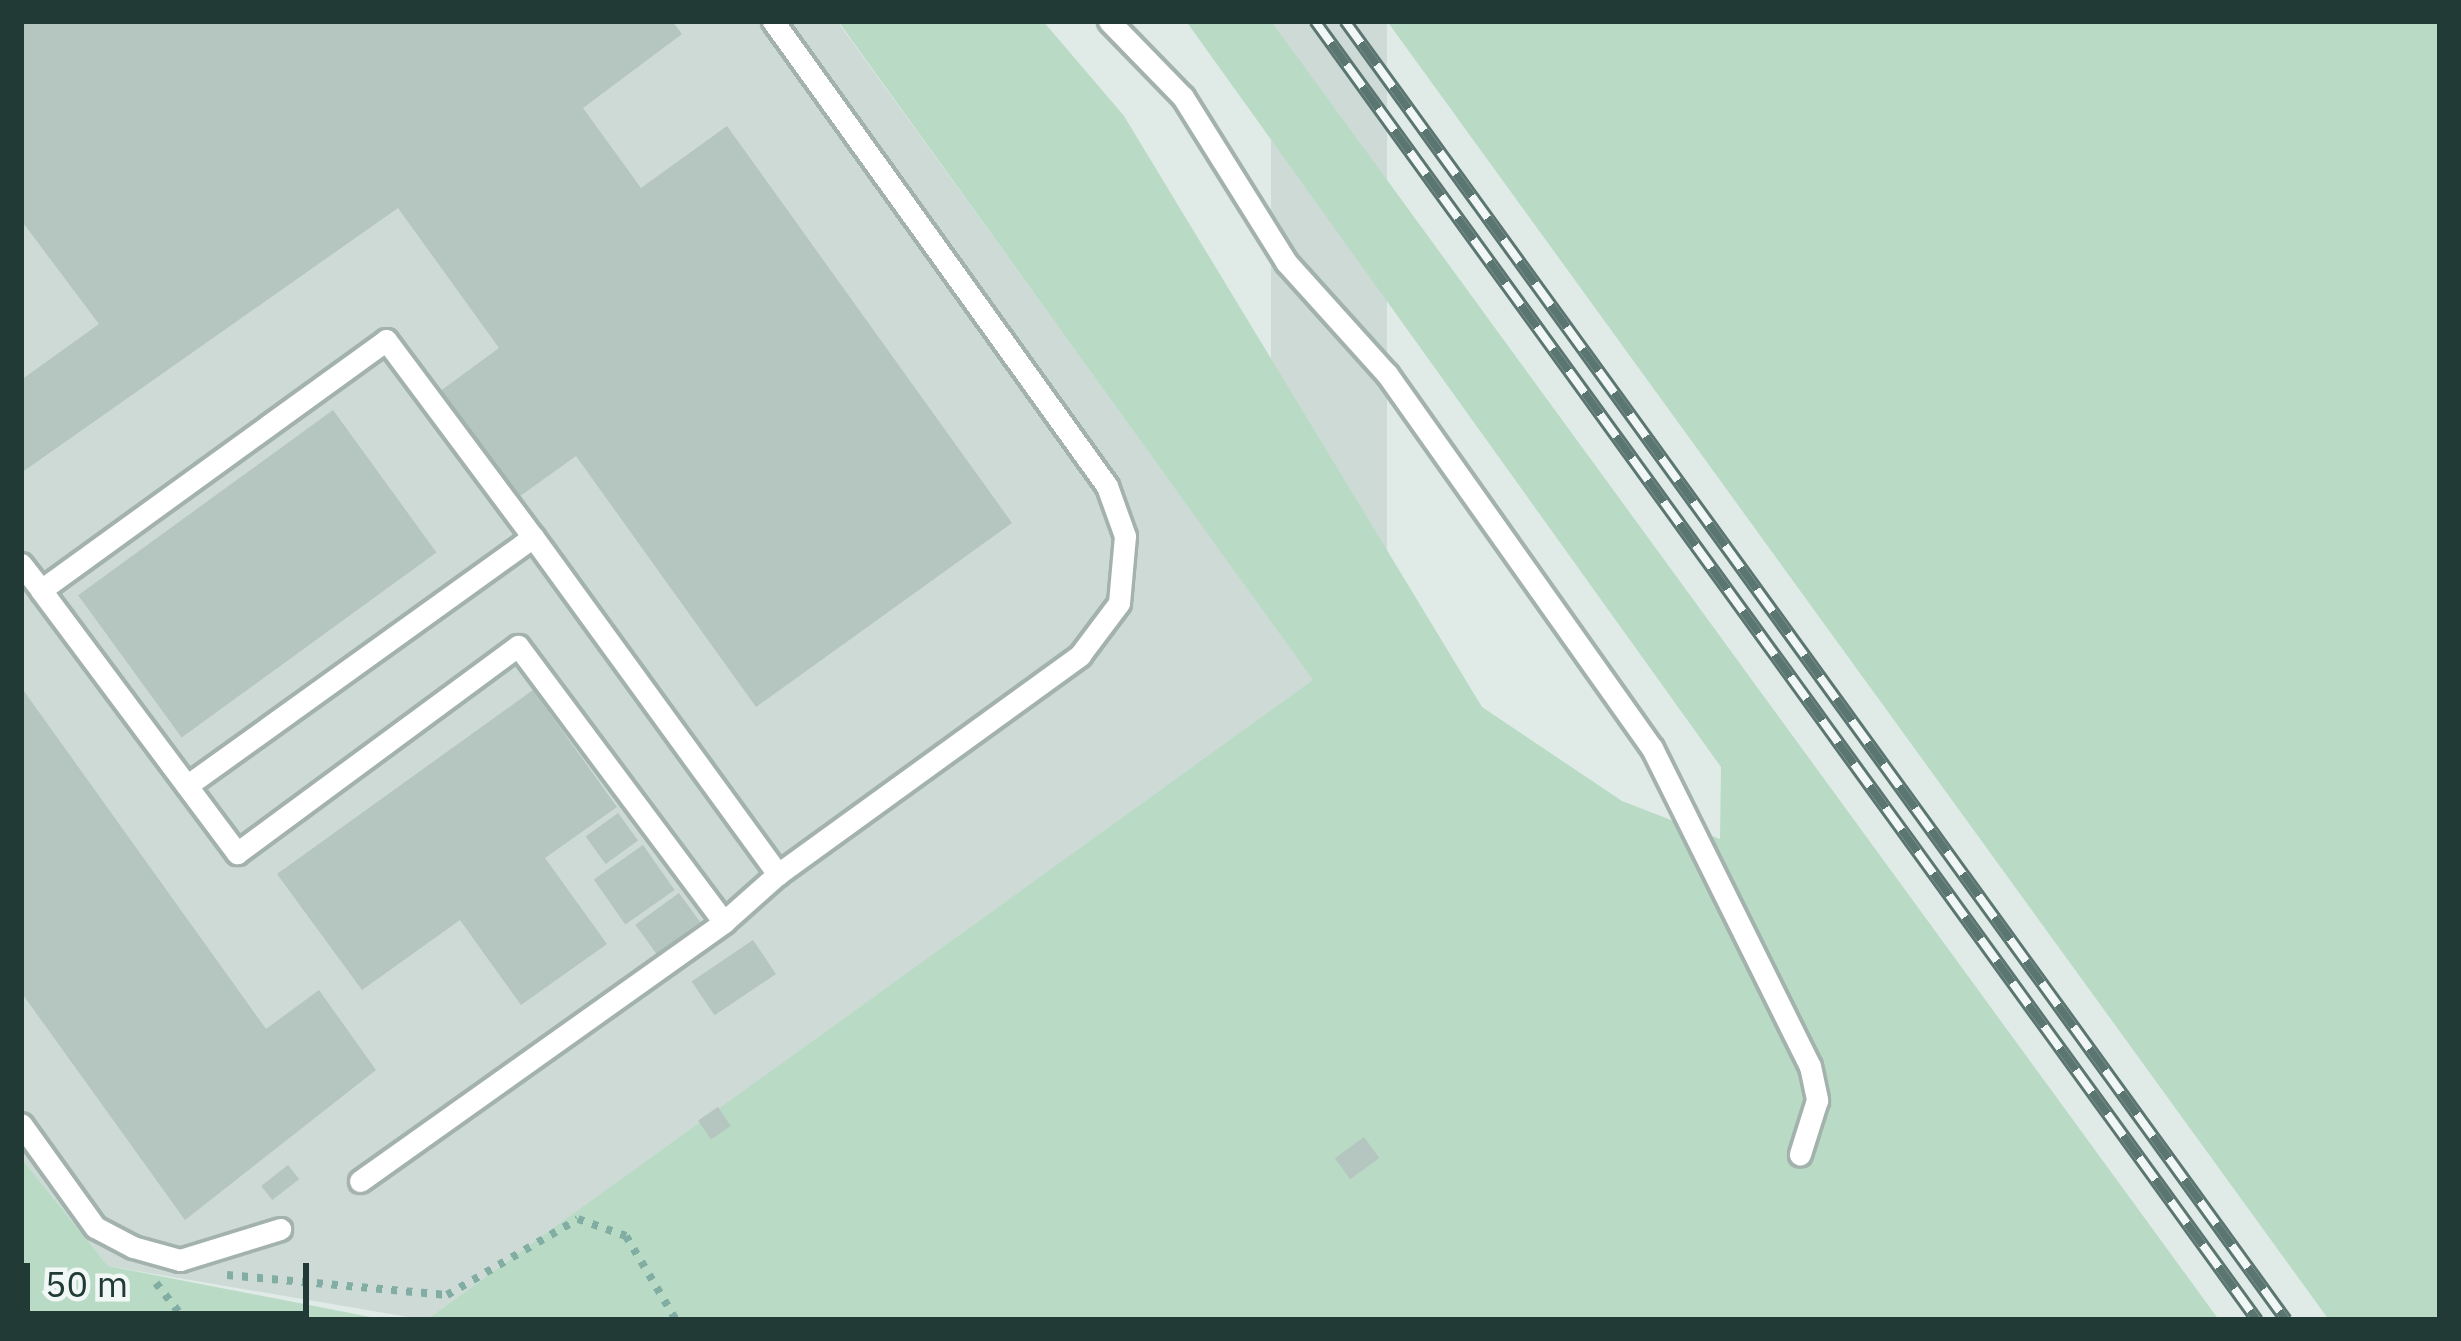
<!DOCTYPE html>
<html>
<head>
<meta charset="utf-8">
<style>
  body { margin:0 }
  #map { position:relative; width:2461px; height:1341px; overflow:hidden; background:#e0eae6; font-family:"IBM Plex Sans",sans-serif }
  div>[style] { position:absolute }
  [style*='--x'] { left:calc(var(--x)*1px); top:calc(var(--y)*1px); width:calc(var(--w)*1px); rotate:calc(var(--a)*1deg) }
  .built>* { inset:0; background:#cedad6; transform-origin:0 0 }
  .green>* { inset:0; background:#b9dbc5 }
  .building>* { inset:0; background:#b5c5c0; transform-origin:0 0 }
  .path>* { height:8px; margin-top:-4px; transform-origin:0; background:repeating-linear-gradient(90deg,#81ada3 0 6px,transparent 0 15px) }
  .roads { filter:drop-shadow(3px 0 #a3b2ad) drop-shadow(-3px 0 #a3b2ad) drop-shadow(0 3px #a3b2ad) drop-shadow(0 -3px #a3b2ad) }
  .service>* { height:21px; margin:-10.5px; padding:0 10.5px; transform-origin:10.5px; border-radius:10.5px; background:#fff }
  .rail>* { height:14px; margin-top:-7px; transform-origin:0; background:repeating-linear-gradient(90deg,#f0f7f4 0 27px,#5b7671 0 54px); box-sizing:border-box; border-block:3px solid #5b7671 }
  span { translate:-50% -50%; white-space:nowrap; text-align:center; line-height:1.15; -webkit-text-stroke:9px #f0f7f4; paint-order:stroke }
  .frame { position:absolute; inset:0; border:24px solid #213a35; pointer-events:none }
  .scale { position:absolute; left:24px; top:1263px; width:285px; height:54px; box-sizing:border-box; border:6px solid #213a35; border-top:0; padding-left:15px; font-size:36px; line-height:42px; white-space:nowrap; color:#213a35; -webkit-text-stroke:9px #f0f7f4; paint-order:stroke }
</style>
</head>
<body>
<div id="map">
  <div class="built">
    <i style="clip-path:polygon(21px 21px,837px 21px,1314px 680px,426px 1320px,108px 1266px,21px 1158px)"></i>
    <i style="left:1271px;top:21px;width:116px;height:1608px"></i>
  </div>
  <div class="green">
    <i style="clip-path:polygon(838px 21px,1043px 21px,1124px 116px,1482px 707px,1622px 801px,1720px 839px,1721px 767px,1186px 21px,1271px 21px,2219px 1320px,426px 1320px,1313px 680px)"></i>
    <i style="clip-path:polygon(1387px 21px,2440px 21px,2440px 1320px,2329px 1320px)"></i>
    <i style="clip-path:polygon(21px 1158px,108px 1266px,386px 1320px,21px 1320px)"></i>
  </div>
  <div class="building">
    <i style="clip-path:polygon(21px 21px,672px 21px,682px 34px,583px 108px,641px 188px,727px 126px,1012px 523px,756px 707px,576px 456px,516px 499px,439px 392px,499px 348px,398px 208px,21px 473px,21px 380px,99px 324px,21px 220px)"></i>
    <i style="left:333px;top:410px;width:176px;height:315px;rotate:54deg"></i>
    <i style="clip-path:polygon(21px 687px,266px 1029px,319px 990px,376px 1070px,185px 1220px,21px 992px)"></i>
    <i style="clip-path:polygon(533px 690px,617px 807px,545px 858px,607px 944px,521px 1005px,460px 920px,362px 990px,277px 874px)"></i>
    <i style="left:618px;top:813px;width:34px;height:40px;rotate:54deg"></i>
    <i style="left:643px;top:845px;width:55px;height:60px;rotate:55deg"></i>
    <i style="left:679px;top:893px;width:36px;height:54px;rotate:54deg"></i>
    <i style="left:753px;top:940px;width:41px;height:74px;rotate:56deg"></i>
    <i style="left:718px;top:1107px;width:23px;height:24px;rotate:56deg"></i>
    <i style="left:1364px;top:1137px;width:26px;height:36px;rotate:54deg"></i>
    <i style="left:288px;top:1165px;width:18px;height:34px;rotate:52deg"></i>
  </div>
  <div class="path">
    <i style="--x:227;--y:1275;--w:221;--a:5.2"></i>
    <i style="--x:447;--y:1295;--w:151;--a:-30.1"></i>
    <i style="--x:578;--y:1219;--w:51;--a:19.5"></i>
    <i style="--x:626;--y:1236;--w:98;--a:59.2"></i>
    <i style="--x:156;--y:1283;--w:47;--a:51.9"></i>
  </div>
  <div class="roads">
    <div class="service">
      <i style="--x:1109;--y:21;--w:106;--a:45.8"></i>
      <i style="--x:1183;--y:97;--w:195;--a:58"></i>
      <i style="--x:1286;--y:262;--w:151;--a:48"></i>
      <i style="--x:1387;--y:374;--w:458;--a:54.7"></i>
      <i style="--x:1652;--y:748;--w:355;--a:63.6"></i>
      <i style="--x:1810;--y:1066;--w:35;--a:78"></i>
      <i style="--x:1817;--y:1100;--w:57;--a:107.5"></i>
      <i style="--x:533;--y:537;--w:426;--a:144.3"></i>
      <i style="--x:187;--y:786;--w:244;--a:-126.7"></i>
      <i style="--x:41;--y:590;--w:426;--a:-35.9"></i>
      <i style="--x:386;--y:340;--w:246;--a:53.3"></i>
      <i style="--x:533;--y:537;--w:417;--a:54"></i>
      <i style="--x:778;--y:874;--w:373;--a:-35.9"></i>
      <i style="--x:1080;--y:655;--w:65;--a:-53.1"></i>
      <i style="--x:1119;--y:603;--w:67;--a:-84.9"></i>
      <i style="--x:1125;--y:536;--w:53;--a:-109.8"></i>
      <i style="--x:1107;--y:486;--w:573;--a:-125.69"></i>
      <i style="--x:21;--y:564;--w:33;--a:52"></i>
      <i style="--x:187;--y:786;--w:84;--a:53.3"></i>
      <i style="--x:237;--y:853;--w:349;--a:-36.4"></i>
      <i style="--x:518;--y:646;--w:344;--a:53.3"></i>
      <i style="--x:724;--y:922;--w:72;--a:-41.6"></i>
      <i style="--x:21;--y:1124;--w:127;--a:54.3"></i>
      <i style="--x:95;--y:1227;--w:43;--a:27.8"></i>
      <i style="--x:133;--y:1247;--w:49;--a:15.5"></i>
      <i style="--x:180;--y:1260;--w:105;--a:-17.2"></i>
      <i style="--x:360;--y:1181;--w:447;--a:-35.4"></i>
    </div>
  </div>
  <div class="rail">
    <i style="--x:1315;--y:21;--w:1605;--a:54.05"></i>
    <i style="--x:1345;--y:21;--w:1604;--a:54.08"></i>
  </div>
  <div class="frame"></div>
  <div class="scale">50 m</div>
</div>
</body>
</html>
